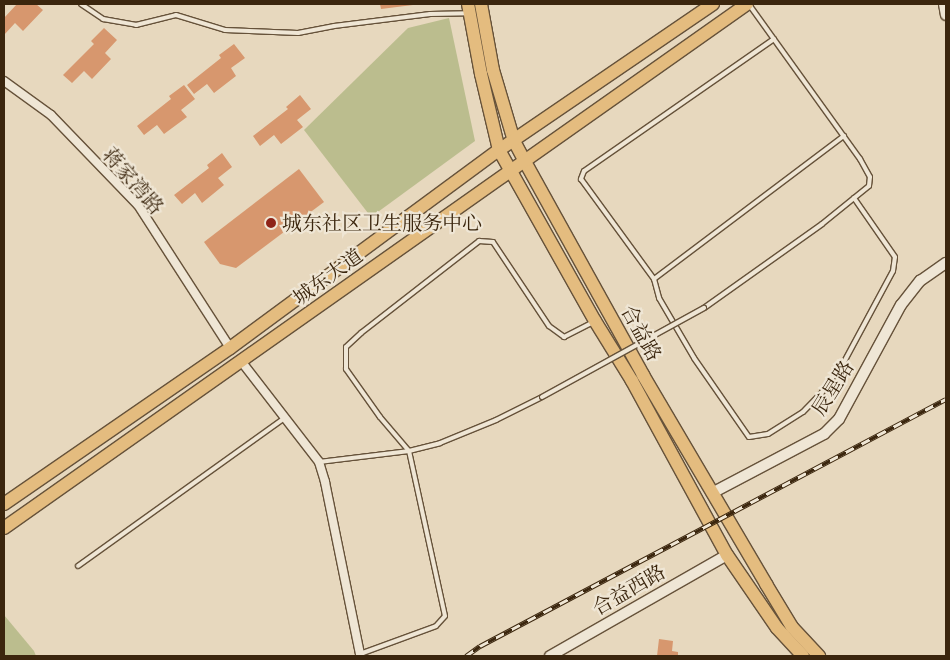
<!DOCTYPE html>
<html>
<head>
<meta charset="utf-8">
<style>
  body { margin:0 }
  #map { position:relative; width:950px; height:660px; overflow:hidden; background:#e7d8be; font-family:"IM FELL Great Primer","Noto Serif SC",serif }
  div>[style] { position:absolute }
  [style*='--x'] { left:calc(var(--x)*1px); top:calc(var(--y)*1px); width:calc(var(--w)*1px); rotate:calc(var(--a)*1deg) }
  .green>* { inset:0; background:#bbbd8e }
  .building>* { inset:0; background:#d7976e }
  .roads { filter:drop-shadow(1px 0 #66523a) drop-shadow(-1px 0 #66523a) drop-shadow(0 1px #66523a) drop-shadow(0 -1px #66523a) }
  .service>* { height:4px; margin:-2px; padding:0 2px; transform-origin:2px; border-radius:2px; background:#efe6d5 }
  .minor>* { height:8px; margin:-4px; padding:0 4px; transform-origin:4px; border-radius:4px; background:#efe6d5 }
  .tertiary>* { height:10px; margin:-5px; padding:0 5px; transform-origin:5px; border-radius:5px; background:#efe6d5 }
  .primary>* { height:12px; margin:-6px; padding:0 6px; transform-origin:6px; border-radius:6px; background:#e4bc7f }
  .rail>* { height:5px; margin-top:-2.5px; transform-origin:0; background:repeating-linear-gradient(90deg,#efe6d5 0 9px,#3b260e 0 18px); box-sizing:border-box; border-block:1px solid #3b260e }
  .bridges { filter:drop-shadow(1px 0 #66523a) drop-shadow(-1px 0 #66523a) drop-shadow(0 1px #66523a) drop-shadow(0 -1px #66523a) }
  .service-bridge>* { height:4px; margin:-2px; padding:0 2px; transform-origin:2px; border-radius:2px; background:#efe6d5 }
  .dots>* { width:14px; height:14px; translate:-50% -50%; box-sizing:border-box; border:2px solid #efe6d5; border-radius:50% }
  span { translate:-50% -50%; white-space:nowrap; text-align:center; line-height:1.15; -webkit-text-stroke:4.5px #efe6d5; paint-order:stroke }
  .street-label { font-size:20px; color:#3b260e }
  .poi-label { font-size:20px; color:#3b260e }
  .left { translate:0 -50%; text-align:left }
  .frame { position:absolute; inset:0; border:5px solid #3b260e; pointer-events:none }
</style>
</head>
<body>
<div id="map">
  <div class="green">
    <i style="clip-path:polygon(449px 18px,475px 141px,371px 217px,304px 130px,408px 28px)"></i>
    <i style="clip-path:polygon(4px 615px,34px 651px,36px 656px,4px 656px)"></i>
  </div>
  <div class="building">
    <i style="clip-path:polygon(17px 4px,36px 4px,43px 10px,23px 31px,15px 23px,4px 35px,4px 18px)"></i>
    <i style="clip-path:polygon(380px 4px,413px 4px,413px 5px,381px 9px)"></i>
    <i style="clip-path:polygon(104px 28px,117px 40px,105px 53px,111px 59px,92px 79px,84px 71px,72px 83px,63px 75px,94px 44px,91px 41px)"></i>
    <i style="clip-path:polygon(234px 44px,245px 58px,231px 68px,236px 76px,214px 93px,207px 84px,194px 94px,187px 85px,221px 58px,219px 55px)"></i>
    <i style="clip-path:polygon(184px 85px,195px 99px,181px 110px,187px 117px,164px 134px,157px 125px,144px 135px,137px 126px,171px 99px,169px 96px)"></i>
    <i style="clip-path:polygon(300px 95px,311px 109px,297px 120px,303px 127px,281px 144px,274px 135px,260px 146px,253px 136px,288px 109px,286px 107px)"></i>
    <i style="clip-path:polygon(222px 153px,232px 167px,218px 178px,224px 185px,202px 203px,195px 193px,182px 204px,174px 195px,209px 168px,207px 165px)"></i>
    <i style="clip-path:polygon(299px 169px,324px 202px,236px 268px,220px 264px,204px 242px)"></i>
    <i style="clip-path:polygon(659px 639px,673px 641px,672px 651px,678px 652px,678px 656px,657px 656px)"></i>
  </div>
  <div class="roads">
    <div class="service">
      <i style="--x:81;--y:4;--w:27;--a:34"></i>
      <i style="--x:103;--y:19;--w:34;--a:10"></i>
      <i style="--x:136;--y:25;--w:41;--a:-14"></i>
      <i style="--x:176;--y:15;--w:51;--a:17"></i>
      <i style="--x:225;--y:30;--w:73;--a:2.4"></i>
      <i style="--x:298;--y:33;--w:37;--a:-11"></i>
      <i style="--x:334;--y:26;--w:97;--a:-7.1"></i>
      <i style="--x:430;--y:14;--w:39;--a:-1"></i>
      <i style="--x:774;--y:39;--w:231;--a:145.2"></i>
      <i style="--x:584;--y:171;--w:9;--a:111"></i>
      <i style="--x:581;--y:179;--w:124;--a:53.9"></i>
      <i style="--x:654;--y:279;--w:20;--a:75"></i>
      <i style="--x:659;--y:298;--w:69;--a:59.7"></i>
      <i style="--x:694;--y:358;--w:96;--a:55.2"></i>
      <i style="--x:749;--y:437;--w:19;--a:-9"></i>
      <i style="--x:768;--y:434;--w:41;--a:-32.2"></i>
      <i style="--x:803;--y:412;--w:28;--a:-46"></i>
      <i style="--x:822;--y:392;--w:37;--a:-54"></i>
      <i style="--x:844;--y:362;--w:103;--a:-61.7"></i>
      <i style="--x:893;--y:271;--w:14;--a:-82"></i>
      <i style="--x:895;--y:257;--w:72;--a:-124.8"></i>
      <i style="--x:654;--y:279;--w:238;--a:-37"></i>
      <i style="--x:704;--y:308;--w:145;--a:-35.4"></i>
      <i style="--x:822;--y:224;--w:60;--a:-39"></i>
      <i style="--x:869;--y:186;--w:9;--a:-84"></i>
      <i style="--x:870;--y:177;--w:21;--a:-119"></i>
      <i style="--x:860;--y:159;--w:188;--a:-125.7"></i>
      <i style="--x:319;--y:462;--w:91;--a:-7"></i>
      <i style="--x:409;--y:451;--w:32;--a:-14"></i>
      <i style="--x:440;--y:443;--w:61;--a:-22.3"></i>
      <i style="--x:496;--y:420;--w:51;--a:-26.6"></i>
      <i style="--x:78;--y:566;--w:254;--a:-35.6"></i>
      <i style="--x:360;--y:654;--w:81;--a:-20.2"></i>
      <i style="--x:436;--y:626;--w:13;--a:-48"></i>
      <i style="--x:445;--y:616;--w:169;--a:-102.3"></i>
      <i style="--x:409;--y:451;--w:45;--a:-130.5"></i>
      <i style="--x:380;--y:417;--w:59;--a:-125.3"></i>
      <i style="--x:346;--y:369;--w:22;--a:-90"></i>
      <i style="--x:346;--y:347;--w:21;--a:-43"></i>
      <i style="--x:361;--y:333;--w:150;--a:-37.9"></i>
      <i style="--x:479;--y:241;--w:14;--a:4"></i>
      <i style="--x:493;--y:242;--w:101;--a:56.3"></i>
      <i style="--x:549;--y:326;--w:19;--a:36"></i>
      <i style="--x:564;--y:337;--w:33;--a:-27"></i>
    </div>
    <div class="minor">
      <i style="--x:4;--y:81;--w:58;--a:35.9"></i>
      <i style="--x:51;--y:115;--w:125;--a:46"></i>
      <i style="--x:138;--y:205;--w:170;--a:57.2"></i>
      <i style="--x:241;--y:361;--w:128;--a:52.3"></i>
      <i style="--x:319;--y:462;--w:21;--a:73"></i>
      <i style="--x:325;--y:482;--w:176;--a:78.5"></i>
    </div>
    <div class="tertiary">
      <i style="--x:944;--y:4;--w:11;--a:80"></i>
      <i style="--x:712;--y:493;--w:127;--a:-27.8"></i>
      <i style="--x:824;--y:434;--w:21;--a:-45"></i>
      <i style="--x:839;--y:419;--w:130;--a:-61.5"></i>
      <i style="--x:901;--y:305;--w:31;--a:-52"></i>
      <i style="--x:920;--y:281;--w:32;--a:-35"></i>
      <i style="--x:550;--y:656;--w:204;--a:-29.7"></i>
    </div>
    <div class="primary">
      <i style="--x:468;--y:4;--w:71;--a:79.5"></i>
      <i style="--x:481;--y:74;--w:78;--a:76.7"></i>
      <i style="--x:499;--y:150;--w:196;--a:60.7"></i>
      <i style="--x:595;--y:321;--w:70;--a:58.3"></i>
      <i style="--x:632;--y:381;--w:198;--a:61.4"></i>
      <i style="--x:727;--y:555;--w:88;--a:55.6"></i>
      <i style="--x:777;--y:628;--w:38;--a:47"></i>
      <i style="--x:481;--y:4;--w:67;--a:79.7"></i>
      <i style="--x:493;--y:70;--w:74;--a:73.5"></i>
      <i style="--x:514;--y:141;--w:21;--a:62"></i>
      <i style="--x:524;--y:160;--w:246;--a:61"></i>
      <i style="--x:643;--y:375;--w:243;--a:59.5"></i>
      <i style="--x:766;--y:584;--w:50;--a:58.8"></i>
      <i style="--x:792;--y:627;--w:40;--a:47"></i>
      <i style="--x:4;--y:504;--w:275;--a:-34.6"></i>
      <i style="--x:230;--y:348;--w:334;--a:-36.4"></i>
      <i style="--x:499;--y:150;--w:259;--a:-34.3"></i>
      <i style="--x:4;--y:528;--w:909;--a:-35.19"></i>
    </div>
  </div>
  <div class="rail">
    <i style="--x:466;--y:656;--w:17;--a:-36"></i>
    <i style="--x:480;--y:646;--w:527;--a:-27.93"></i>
  </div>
  <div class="bridges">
    <div class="service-bridge">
      <i style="--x:542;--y:397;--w:185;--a:-28.8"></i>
    </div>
  </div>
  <div class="dots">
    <i style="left:271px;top:223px;background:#8f2418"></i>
  </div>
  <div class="street-label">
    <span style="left:133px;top:181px;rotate:49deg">蒋家湾路</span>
    <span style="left:328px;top:277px;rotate:-36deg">城东大道</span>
    <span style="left:641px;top:333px;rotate:61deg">合益路</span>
    <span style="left:833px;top:388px;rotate:-58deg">辰星路</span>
    <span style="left:629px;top:590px;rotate:-30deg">合益西路</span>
  </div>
  <div class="poi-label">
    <span class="left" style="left:282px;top:223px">城东社区卫生服务中心</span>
  </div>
  <div class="frame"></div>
</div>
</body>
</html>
